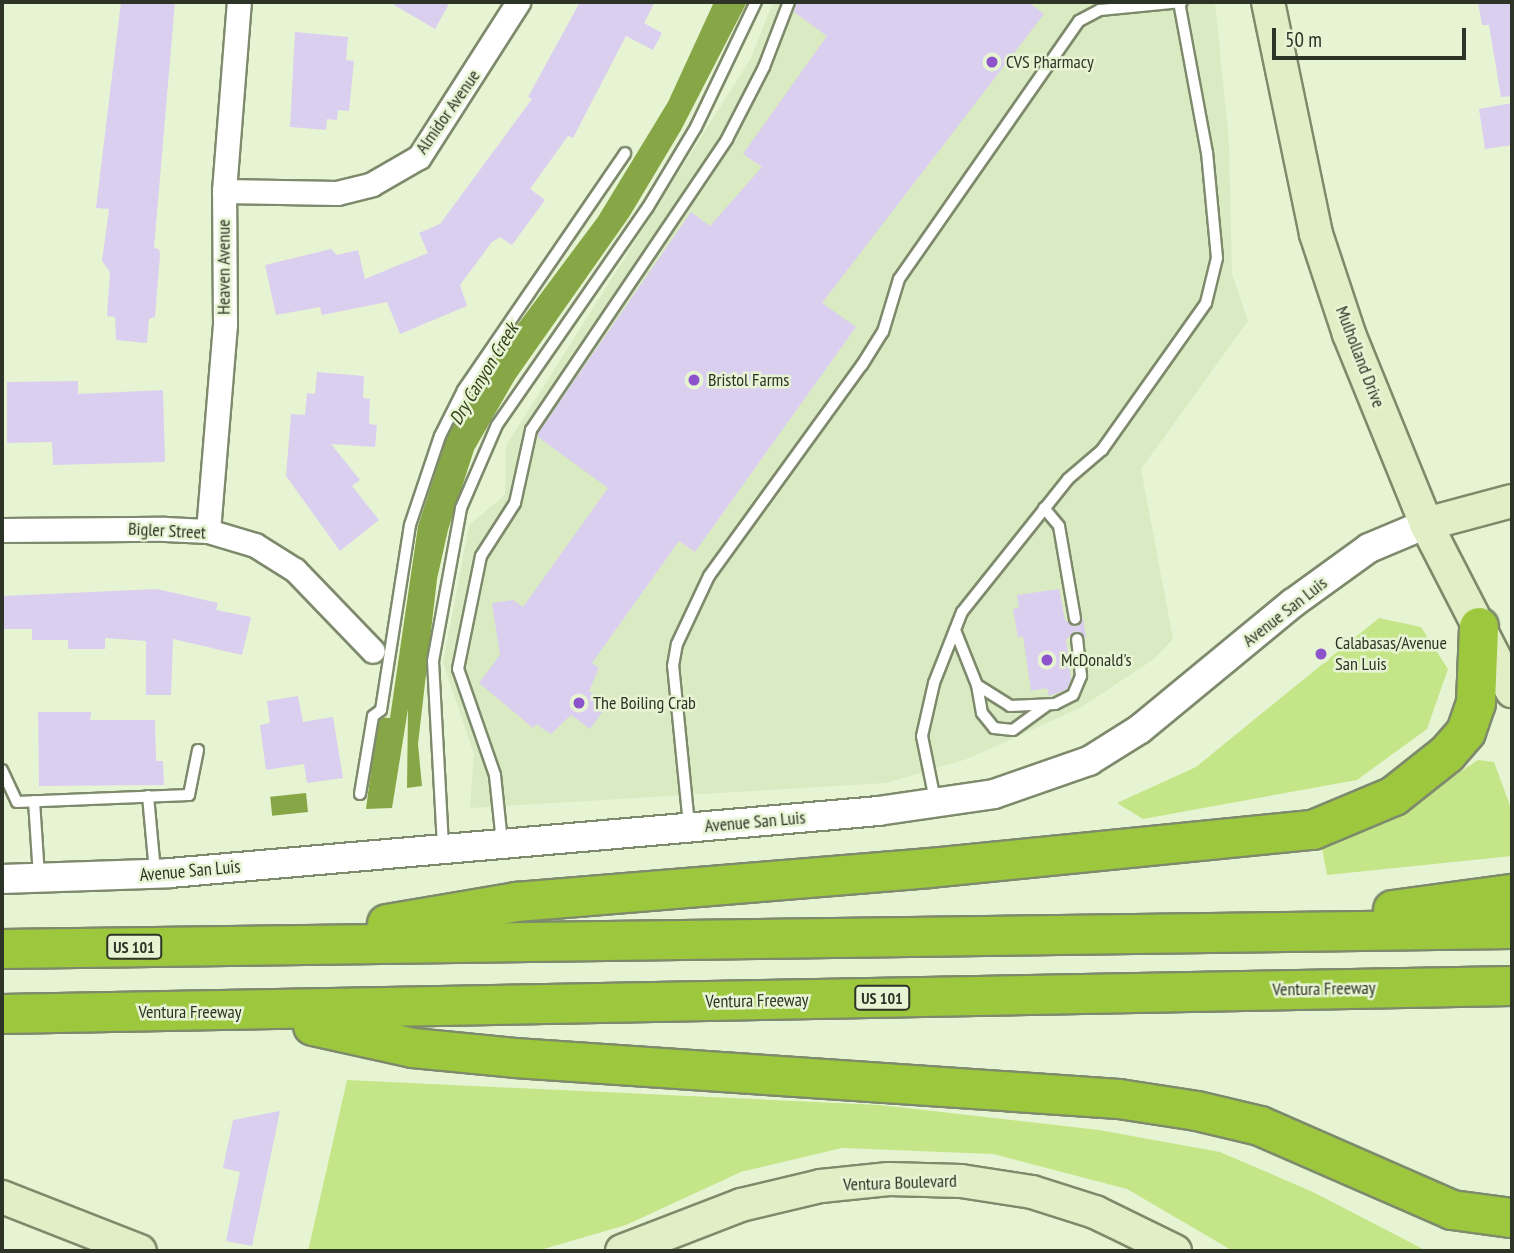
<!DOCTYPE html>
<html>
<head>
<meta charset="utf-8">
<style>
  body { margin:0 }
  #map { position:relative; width:1514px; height:1253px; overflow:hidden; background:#e7f4d3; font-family:"PT Sans Narrow",sans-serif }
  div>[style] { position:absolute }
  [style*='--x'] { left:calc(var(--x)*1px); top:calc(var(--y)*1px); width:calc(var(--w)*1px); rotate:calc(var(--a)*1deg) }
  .built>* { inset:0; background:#daeac3 }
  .green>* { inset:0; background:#c4e688 }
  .water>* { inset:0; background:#87a747; transform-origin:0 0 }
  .building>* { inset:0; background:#dbcfef }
  .roads { filter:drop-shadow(2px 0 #7e8a6c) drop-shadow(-2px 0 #7e8a6c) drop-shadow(0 2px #7e8a6c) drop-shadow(0 -2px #7e8a6c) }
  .service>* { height:10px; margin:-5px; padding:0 5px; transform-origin:5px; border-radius:5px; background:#fff }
  .minor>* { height:23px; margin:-11.5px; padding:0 11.5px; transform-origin:11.5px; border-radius:11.5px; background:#fff }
  .tertiary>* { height:28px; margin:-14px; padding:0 14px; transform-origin:14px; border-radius:14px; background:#fff }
  .secondary>* { height:32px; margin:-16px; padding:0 16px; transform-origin:16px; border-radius:16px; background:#e2eec5 }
  .motorway>* { height:38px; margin:-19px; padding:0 19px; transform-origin:19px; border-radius:19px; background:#9dc83d }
  .dots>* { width:19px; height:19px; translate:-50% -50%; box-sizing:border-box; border:4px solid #e7f4d3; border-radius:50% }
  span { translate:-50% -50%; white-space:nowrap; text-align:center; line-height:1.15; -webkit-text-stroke:5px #e7f4d3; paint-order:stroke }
  .shield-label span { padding:2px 5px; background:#e7f4d3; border:2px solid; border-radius:5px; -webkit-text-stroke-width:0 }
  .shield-label { font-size:16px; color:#2e3327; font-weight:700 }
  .poi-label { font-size:18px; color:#2e3327 }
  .left { translate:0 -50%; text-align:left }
  .street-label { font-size:18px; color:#2e3327 }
  .water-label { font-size:19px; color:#324018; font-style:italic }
  .frame { position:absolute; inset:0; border:4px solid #2e3327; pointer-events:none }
  .scale { position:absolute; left:1272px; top:28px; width:194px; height:32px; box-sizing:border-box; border:4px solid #2e3327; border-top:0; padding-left:9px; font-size:21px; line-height:24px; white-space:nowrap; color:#2e3327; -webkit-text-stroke:5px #e7f4d3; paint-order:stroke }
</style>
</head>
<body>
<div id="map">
  <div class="built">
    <i style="clip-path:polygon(773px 2px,1215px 2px,1229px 142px,1232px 274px,1248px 321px,1141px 469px,1173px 639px,1154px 659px,1080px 708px,967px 759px,886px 783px,470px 808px,474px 754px,443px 663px,469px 525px,505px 495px,506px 446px,751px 58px)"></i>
  </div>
  <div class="green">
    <i style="clip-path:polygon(1379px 618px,1421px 627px,1448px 669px,1427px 729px,1357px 780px,1143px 819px,1117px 803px,1196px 767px)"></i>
    <i style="clip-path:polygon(1478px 760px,1494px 762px,1512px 811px,1512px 856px,1327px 875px,1321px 843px,1400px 812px)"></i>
    <i style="clip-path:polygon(347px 1080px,880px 1105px,1099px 1130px,1220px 1152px,1313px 1192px,1427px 1251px,1233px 1251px,1127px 1189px,993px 1154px,842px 1148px,741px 1172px,626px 1225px,537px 1251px,308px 1251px)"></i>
  </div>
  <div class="water">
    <i style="clip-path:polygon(714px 2px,747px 2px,681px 130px,629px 217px,515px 379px,474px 450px,448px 530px,437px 579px,418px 744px,422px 786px,407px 788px,408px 709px,392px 808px,366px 809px,378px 717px,390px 718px,418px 526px,449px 430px,513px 331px,598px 217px,668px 102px)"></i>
    <i style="left:306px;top:793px;width:19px;height:36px;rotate:84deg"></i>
  </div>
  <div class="building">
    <i style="clip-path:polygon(121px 2px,175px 2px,154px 248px,159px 249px,160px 255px,155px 317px,149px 319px,147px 343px,116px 340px,115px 317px,107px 316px,110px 272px,102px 261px,109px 209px,96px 208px)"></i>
    <i style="clip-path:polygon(389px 2px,450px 2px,435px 29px)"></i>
    <i style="clip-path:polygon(580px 2px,655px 2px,644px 23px,662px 33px,653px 50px,626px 36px,573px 138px,568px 136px,530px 189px,545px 200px,512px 245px,500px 237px,492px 242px,460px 285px,467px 306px,400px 334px,387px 302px,322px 315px,320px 307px,276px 315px,265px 265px,331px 249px,337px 255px,358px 250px,365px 279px,428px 253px,419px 233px,440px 224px,532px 99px,528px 97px)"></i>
    <i style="clip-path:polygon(797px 2px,1028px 2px,1044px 14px,822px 303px,856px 327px,695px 552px,679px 541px,592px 663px,599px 668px,589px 691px,608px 704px,590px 729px,571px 715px,551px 734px,536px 724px,533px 728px,479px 683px,500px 655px,492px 603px,513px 600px,523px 607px,608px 488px,538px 437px,538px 433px,691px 212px,710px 226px,762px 167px,743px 154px,827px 36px,794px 12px)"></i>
    <i style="clip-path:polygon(1478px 2px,1512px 2px,1512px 96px,1501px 97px,1489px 25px,1482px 25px)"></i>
    <i style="clip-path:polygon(295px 32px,348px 37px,346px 60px,354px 61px,349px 111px,338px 110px,337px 120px,327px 119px,326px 130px,290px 127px)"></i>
    <i style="clip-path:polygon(1512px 103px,1512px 145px,1485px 149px,1479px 109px)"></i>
    <i style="clip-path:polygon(317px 372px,364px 376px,363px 398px,370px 399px,369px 424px,377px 425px,375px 447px,331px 444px,360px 480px,352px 486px,379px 520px,340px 551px,286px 476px,291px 414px,305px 415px,307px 393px,315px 394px)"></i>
    <i style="clip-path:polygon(78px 381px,78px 394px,163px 390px,165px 462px,53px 465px,52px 442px,7px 443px,7px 382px)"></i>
    <i style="clip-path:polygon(157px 589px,218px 603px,216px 610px,251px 617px,242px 655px,173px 639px,171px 695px,146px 695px,146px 641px,105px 638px,105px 649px,68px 649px,68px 640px,32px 640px,32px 629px,2px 629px,2px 596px)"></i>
    <i style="clip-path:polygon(1059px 589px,1065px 620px,1076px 627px,1083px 618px,1086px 638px,1075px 631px,1066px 640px,1071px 679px,1067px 689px,1049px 696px,1047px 688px,1031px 691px,1023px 636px,1018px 638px,1013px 609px,1019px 608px,1017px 595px)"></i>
    <i style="clip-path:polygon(298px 696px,303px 722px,333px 717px,343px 778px,307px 783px,304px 764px,266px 770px,260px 725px,270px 723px,267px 701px)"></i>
    <i style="clip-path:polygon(38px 712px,91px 712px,90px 720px,155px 720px,156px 761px,163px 761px,164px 785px,39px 786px)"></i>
    <i style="clip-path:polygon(280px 1111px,252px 1246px,226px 1241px,240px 1172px,223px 1168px,233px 1120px)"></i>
  </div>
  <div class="roads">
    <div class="service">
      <i style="--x:1044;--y:508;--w:23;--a:50"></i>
      <i style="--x:1059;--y:526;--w:94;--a:80.2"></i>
      <i style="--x:955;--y:630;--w:59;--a:68.2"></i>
      <i style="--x:977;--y:685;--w:39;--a:32"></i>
      <i style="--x:1010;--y:706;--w:45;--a:-2.5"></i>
      <i style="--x:1055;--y:704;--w:20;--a:-27"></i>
      <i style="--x:1073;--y:695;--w:21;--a:-67"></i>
      <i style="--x:1081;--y:676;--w:37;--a:-96"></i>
      <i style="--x:977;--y:685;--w:28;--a:80"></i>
      <i style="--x:982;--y:713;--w:19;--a:51"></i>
      <i style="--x:994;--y:728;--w:19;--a:6"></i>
      <i style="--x:1013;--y:730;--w:42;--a:-36.3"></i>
      <i style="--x:2;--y:770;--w:35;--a:65"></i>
      <i style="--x:17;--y:802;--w:172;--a:-2.3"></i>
      <i style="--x:189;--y:795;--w:46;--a:-78.7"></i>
      <i style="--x:360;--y:794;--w:79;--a:-80.5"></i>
      <i style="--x:373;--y:716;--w:10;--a:-37"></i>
      <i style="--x:381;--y:710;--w:187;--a:-81.1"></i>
      <i style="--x:410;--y:525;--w:94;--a:-71.4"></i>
      <i style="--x:440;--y:436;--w:51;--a:-63.4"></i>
      <i style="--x:463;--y:390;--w:287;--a:-55.6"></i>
      <i style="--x:148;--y:796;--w:75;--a:84.7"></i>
      <i style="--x:935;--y:800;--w:65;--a:-101.5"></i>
      <i style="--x:922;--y:736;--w:54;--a:-77.2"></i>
      <i style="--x:934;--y:683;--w:76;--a:-68.5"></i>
      <i style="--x:962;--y:612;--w:170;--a:-51.4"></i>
      <i style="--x:1068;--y:479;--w:45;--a:-40.5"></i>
      <i style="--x:1102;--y:450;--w:180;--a:-54.7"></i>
      <i style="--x:1206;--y:303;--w:46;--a:-76.3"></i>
      <i style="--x:1217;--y:258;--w:105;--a:-95.4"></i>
      <i style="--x:1207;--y:153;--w:154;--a:-100.5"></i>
      <i style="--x:34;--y:801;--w:75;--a:86.2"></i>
      <i style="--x:689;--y:825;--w:160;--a:-95.7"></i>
      <i style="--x:673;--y:666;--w:22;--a:-80"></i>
      <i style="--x:677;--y:644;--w:75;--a:-64.8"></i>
      <i style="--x:709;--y:576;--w:261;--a:-54.1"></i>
      <i style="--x:862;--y:365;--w:39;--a:-58"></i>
      <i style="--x:883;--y:332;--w:55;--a:-73.2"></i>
      <i style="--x:899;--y:279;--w:315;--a:-55.1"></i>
      <i style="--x:1079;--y:21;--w:24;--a:-28"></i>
      <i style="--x:1100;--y:10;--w:82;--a:-5.6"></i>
      <i style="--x:502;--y:842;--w:67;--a:-96"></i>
      <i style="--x:495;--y:775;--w:112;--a:-109.2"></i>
      <i style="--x:458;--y:669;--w:115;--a:-78.5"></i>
      <i style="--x:481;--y:556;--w:63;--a:-57.3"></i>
      <i style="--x:515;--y:503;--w:75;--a:-77.6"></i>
      <i style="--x:531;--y:430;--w:351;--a:-56"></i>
      <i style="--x:727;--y:139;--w:81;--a:-62.8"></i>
      <i style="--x:764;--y:67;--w:70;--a:-69"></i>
      <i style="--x:443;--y:846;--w:185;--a:-93.1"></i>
      <i style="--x:433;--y:661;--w:156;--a:-79.6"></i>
      <i style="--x:461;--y:508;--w:90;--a:-66.6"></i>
      <i style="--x:497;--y:425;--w:265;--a:-55.3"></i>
      <i style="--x:648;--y:207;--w:93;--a:-59"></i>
      <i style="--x:696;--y:127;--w:139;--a:-64.4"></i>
    </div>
    <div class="minor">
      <i style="--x:224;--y:191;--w:113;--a:1"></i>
      <i style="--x:337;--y:193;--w:36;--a:-14"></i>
      <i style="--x:372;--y:184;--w:54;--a:-29.9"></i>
      <i style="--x:419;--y:157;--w:184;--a:-57.4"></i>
      <i style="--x:2;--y:530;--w:163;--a:-0.4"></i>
      <i style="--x:165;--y:529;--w:43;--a:2.7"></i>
      <i style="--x:208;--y:531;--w:49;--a:16.6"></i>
      <i style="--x:255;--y:545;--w:47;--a:32"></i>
      <i style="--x:295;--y:570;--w:112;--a:46.1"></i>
      <i style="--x:208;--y:531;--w:207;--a:-85.3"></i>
      <i style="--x:225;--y:325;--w:134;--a:-90.4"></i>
      <i style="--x:224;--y:191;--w:190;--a:-85.5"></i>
    </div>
    <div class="tertiary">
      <i style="--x:2;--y:879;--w:168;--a:-2"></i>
      <i style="--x:170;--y:873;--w:711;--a:-5"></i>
      <i style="--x:878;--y:811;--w:117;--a:-8.3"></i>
      <i style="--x:994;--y:794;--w:101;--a:-19.2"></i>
      <i style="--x:1089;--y:761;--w:60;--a:-32.1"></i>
      <i style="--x:1140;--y:729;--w:198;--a:-39.5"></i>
      <i style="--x:1293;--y:603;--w:94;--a:-35.9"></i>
      <i style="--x:1369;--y:548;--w:62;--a:-22.8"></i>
    </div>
    <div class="secondary">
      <i style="--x:1268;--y:2;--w:237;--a:78.3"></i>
      <i style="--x:1316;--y:234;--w:105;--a:71.7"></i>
      <i style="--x:1349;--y:334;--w:205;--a:67.9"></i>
      <i style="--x:1426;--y:524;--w:188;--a:62.8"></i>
      <i style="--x:1426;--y:524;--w:89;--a:-15"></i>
      <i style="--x:2;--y:1197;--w:148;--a:21.4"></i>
      <i style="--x:622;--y:1251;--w:128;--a:-21.1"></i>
      <i style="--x:741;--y:1205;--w:82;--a:-13.4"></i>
      <i style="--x:821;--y:1186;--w:68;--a:-5.9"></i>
      <i style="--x:889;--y:1179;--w:72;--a:1.6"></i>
      <i style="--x:961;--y:1181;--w:72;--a:8.8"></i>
      <i style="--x:1032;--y:1192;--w:66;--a:17.6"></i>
      <i style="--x:1095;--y:1212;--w:89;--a:26"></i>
    </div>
    <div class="motorway">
      <i style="--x:1393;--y:910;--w:120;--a:-7.7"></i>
      <i style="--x:387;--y:924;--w:132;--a:-9.6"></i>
      <i style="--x:517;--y:902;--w:414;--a:-4.7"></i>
      <i style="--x:930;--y:868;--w:385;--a:-5.7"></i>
      <i style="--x:1313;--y:830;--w:88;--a:-22.8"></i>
      <i style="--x:1394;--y:796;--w:68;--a:-38.4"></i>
      <i style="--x:1447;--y:754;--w:29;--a:-49"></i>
      <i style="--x:1466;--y:732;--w:31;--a:-71"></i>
      <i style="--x:1476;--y:703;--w:76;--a:-87.7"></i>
      <i style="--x:2;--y:949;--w:1510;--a:-0.76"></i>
      <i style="--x:2;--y:1014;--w:1510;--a:-1.06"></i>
      <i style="--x:313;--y:1026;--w:102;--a:12.4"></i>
      <i style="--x:413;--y:1048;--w:102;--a:5.6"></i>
      <i style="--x:515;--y:1058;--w:605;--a:3.88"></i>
      <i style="--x:1119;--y:1099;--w:79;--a:8.7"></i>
      <i style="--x:1197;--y:1111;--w:65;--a:13.4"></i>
      <i style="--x:1260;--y:1126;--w:210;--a:23.6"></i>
      <i style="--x:1452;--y:1210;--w:61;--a:7.6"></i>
    </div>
  </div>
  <div class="dots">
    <i style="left:992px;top:62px;background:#8c53ca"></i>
    <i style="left:694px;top:380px;background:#8c53ca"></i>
    <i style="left:1321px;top:654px;background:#8c53ca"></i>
    <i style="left:1047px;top:660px;background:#8c53ca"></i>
    <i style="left:579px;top:703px;background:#8c53ca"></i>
  </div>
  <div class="shield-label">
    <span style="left:134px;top:947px">US 101</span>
    <span style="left:882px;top:998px">US 101</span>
  </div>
  <div class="poi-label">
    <span class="left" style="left:1006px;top:62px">CVS Pharmacy</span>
    <span class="left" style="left:708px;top:380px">Bristol Farms</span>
    <span class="left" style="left:1335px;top:654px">Calabasas/Avenue<br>San Luis</span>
    <span class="left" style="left:1061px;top:660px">McDonald's</span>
    <span class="left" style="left:593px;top:703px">The Boiling Crab</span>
  </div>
  <div class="street-label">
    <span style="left:448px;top:112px;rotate:-55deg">Almidor Avenue</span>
    <span style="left:224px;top:267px;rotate:-90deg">Heaven Avenue</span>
    <span style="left:1360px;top:357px;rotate:69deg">Mulholland Drive</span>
    <span style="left:167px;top:531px;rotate:3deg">Bigler Street</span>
    <span style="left:1285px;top:612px;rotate:-38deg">Avenue San Luis</span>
    <span style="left:755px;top:822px;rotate:-5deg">Avenue San Luis</span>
    <span style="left:190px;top:871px;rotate:-5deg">Avenue San Luis</span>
    <span style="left:1324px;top:989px;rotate:-1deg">Ventura Freeway</span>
    <span style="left:757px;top:1001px;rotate:-1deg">Ventura Freeway</span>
    <span style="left:190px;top:1012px">Ventura Freeway</span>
    <span style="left:900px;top:1183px;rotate:-2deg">Ventura Boulevard</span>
  </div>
  <div class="water-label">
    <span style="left:484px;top:374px;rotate:-59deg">Dry Canyon Creek</span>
  </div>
  <div class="frame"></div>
  <div class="scale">50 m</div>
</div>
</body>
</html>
